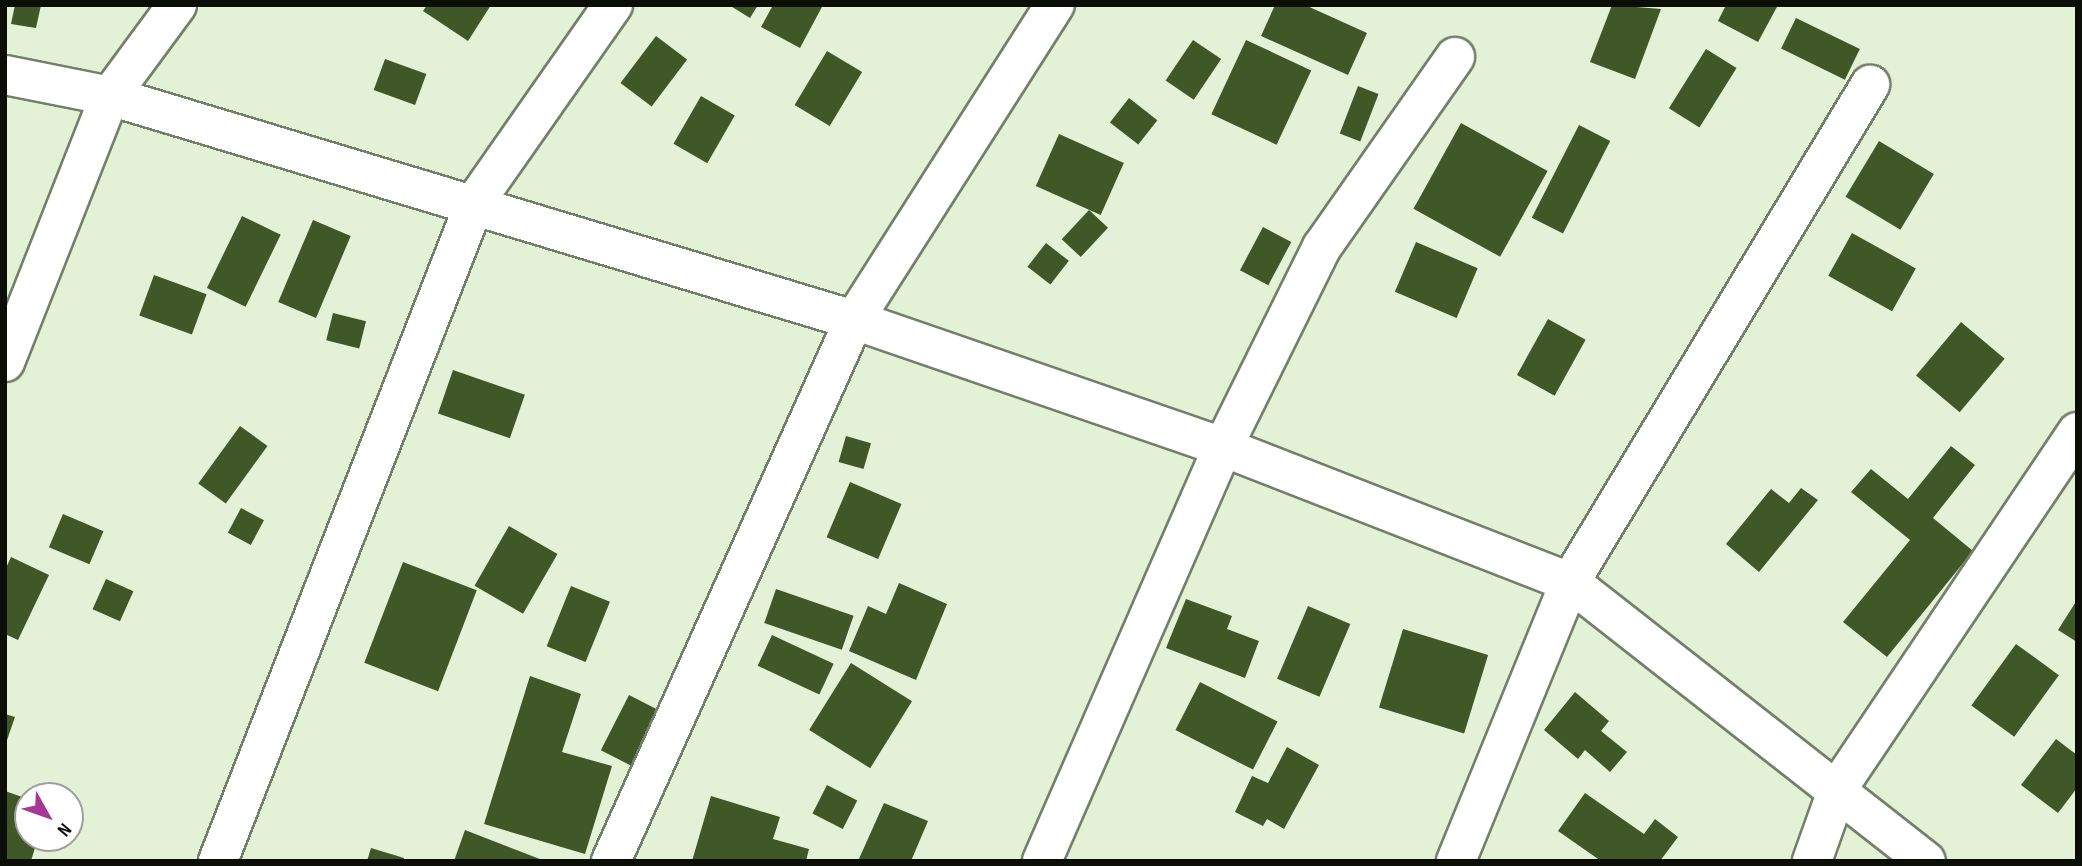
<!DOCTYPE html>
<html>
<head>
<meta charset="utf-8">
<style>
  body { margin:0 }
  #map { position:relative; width:2082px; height:866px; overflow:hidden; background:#e3f1d6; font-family:"Sofia Sans Condensed",sans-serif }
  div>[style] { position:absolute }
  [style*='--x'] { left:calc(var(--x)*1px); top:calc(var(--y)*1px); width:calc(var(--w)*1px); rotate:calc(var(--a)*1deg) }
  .building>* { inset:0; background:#405827; transform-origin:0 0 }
  .roads { filter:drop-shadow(2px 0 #738068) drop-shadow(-2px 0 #738068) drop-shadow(0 2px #738068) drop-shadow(0 -2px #738068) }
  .minor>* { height:38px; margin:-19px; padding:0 19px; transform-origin:19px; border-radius:19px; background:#fff }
  .tertiary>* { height:38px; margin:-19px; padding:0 19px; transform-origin:19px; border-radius:19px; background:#fff }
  span { translate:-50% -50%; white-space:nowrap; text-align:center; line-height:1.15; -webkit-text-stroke:7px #fff; paint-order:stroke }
  .frame { position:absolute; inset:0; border:7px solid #0a0e06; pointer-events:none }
  .north { position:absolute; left:14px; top:782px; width:70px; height:70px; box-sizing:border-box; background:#fff; border:2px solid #9d9f9b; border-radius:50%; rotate:130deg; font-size:19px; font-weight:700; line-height:28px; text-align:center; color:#0a0e06 }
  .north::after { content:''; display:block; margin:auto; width:24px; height:32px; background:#a73794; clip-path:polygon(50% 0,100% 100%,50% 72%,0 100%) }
</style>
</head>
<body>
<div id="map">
  <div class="building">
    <i style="clip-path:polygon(15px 5px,41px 5px,36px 28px,11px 24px)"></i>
    <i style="clip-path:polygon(427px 5px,491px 5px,468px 41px,423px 11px)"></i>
    <i style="clip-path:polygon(729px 5px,758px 5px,750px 18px)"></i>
    <i style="clip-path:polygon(773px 5px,823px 5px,800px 48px,761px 27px)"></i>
    <i style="clip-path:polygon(1275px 5px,1305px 5px,1367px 33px,1348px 75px,1261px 36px)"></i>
    <i style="clip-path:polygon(1612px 5px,1661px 9px,1635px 79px,1590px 62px)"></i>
    <i style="clip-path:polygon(1726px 5px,1778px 5px,1758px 42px,1718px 21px)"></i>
    <i style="left:1796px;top:18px;width:71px;height:34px;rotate:26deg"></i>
    <i style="left:656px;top:36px;width:39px;height:59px;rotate:37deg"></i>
    <i style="left:1193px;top:40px;width:34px;height:49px;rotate:34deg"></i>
    <i style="left:1246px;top:40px;width:72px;height:82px;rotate:25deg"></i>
    <i style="left:1706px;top:49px;width:36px;height:70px;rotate:32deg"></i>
    <i style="left:827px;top:51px;width:41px;height:63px;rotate:31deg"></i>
    <i style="left:385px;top:59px;width:44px;height:33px;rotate:20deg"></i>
    <i style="left:1358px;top:86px;width:22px;height:51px;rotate:21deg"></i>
    <i style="left:701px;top:96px;width:39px;height:55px;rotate:30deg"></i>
    <i style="left:1129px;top:98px;width:36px;height:31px;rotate:38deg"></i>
    <i style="left:1461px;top:123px;width:99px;height:98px;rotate:29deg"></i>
    <i style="left:1579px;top:125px;width:35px;height:104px;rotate:27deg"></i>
    <i style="left:1059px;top:134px;width:71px;height:57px;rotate:24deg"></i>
    <i style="left:1879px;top:141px;width:64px;height:65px;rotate:31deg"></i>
    <i style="left:1089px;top:210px;width:26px;height:40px;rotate:43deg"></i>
    <i style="left:242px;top:216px;width:43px;height:80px;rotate:26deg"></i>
    <i style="left:313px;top:220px;width:41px;height:89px;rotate:23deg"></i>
    <i style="left:1263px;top:227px;width:32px;height:49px;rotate:28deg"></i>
    <i style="left:1852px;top:233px;width:73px;height:49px;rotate:29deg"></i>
    <i style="left:1416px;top:242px;width:67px;height:54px;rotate:23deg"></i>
    <i style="left:1046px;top:243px;width:29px;height:30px;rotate:38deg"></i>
    <i style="left:154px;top:275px;width:56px;height:43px;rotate:20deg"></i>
    <i style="left:333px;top:313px;width:34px;height:28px;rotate:14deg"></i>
    <i style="left:1548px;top:319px;width:43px;height:64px;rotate:29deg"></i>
    <i style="left:1961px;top:322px;width:57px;height:70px;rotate:40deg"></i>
    <i style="left:453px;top:370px;width:76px;height:46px;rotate:19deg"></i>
    <i style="left:240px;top:426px;width:34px;height:71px;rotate:36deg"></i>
    <i style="left:846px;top:436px;width:26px;height:27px;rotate:16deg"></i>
    <i style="clip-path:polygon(1951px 446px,1975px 465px,1933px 518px,1973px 551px,1887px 657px,1843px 622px,1910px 540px,1851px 492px,1871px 469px,1908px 499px)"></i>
    <i style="left:850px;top:482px;width:56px;height:60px;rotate:23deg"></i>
    <i style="clip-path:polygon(1801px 488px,1818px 500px,1759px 572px,1726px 544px,1771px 489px,1789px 503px)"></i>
    <i style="left:241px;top:508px;width:26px;height:28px;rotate:28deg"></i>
    <i style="left:63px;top:514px;width:44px;height:36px;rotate:23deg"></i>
    <i style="left:509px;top:526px;width:56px;height:69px;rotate:30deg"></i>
    <i style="clip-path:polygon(11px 557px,49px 575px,18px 640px,5px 634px,5px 570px)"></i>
    <i style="left:403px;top:562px;width:79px;height:108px;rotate:21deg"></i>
    <i style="left:106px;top:579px;width:30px;height:33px;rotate:24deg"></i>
    <i style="clip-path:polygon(899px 583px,947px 604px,916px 680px,849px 651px,868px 606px,886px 614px)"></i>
    <i style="left:571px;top:586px;width:42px;height:65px;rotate:22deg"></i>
    <i style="left:776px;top:589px;width:82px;height:36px;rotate:19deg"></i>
    <i style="clip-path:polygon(1186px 599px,1232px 616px,1227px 629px,1259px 641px,1245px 678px,1166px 648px)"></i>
    <i style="clip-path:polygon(2077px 600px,2077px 642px,2058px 630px)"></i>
    <i style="left:1308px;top:606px;width:46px;height:79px;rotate:23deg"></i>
    <i style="left:1403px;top:629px;width:89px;height:82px;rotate:17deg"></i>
    <i style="left:772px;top:635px;width:68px;height:34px;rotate:25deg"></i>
    <i style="left:2016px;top:644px;width:53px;height:76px;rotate:36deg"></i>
    <i style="left:851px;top:663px;width:72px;height:79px;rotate:32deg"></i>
    <i style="clip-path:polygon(530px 676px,581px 694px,562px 752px,612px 766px,585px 854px,484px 824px)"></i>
    <i style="left:1200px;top:682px;width:87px;height:54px;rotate:27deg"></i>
    <i style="clip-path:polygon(1575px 692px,1609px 721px,1601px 731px,1627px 752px,1610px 772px,1585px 750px,1578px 759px,1544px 730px)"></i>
    <i style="left:629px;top:695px;width:39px;height:62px;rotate:27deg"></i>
    <i style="clip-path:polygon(5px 714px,15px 717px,6px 743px,5px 743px)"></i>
    <i style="clip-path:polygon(2056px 739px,2077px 755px,2077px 788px,2058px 813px,2021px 785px)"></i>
    <i style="clip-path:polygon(1287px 747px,1319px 765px,1284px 829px,1267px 819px,1263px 826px,1235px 812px,1252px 776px,1268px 783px)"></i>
    <i style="left:827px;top:785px;width:34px;height:32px;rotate:27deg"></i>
    <i style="clip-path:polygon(5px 791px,28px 799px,28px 838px,38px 838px,31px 861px,5px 861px)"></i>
    <i style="clip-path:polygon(1585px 793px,1644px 834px,1655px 819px,1678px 837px,1660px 861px,1601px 861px,1558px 831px)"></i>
    <i style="clip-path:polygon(711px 796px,780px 817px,773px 839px,809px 849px,806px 861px,692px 861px)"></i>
    <i style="clip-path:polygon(884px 803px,928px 821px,911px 861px,858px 861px)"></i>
    <i style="clip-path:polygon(465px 830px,545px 861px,454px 861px)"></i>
    <i style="clip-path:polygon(371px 848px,404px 858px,403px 861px,367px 861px)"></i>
  </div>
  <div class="roads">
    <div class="minor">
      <i style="--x:5;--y:362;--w:286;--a:-68.5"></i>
      <i style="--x:110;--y:96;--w:113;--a:-53.6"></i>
      <i style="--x:218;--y:861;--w:707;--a:-68.69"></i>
      <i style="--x:475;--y:202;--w:241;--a:-55"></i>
      <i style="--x:611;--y:861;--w:593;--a:-65.81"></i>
      <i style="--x:854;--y:320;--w:374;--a:-57.5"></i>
      <i style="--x:1042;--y:861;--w:452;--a:-66.4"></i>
      <i style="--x:1223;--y:447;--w:223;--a:-63.7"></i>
      <i style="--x:1322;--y:247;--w:232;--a:-55"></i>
      <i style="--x:1456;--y:861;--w:301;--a:-67.8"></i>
      <i style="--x:1570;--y:582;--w:581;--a:-58.88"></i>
      <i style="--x:1812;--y:861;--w:77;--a:-70.4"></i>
      <i style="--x:1838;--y:788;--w:429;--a:-56.1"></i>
    </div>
    <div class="tertiary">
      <i style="--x:5;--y:75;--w:107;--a:11.3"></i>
      <i style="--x:110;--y:96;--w:777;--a:16.76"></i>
      <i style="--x:854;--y:320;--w:390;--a:19"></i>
      <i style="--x:1223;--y:447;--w:372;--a:21.3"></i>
      <i style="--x:1570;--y:582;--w:452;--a:38.1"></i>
    </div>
  </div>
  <div class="frame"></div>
  <div class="north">N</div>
</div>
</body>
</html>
